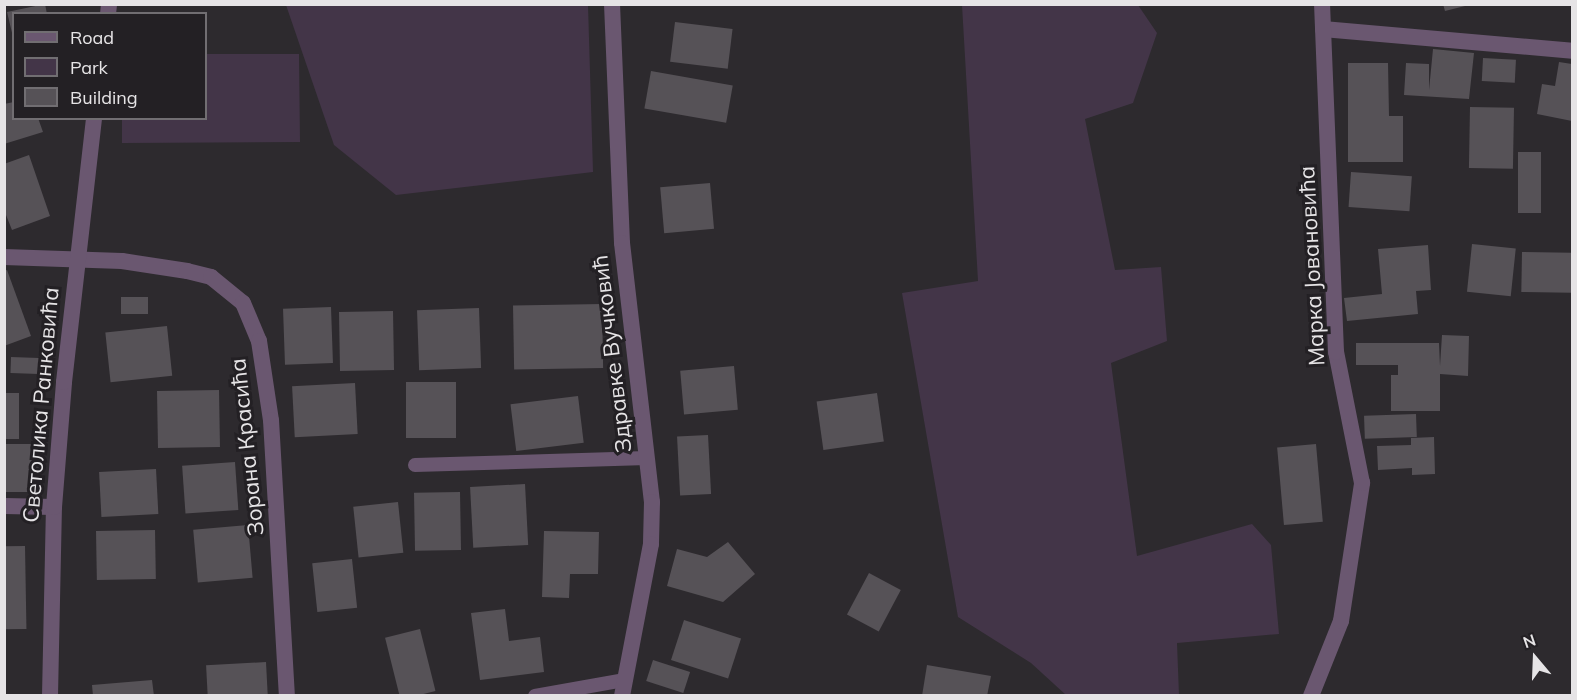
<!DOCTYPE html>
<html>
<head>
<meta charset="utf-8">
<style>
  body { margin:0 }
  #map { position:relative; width:1577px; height:700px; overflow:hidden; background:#2d2a2e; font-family:Mulish,sans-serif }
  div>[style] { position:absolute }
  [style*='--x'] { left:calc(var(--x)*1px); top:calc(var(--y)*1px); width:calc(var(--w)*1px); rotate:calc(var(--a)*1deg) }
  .green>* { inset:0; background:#433548 }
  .building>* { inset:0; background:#565257; transform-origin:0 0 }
  .service>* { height:14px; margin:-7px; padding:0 7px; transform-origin:7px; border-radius:7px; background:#6a5770 }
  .minor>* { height:16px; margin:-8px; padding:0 8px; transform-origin:8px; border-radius:8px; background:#6a5770 }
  span { translate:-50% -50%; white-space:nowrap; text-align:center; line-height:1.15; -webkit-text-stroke:6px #232024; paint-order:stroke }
  .street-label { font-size:22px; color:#e6e4e6 }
  .frame { position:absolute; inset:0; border:6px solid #e6e4e6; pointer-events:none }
  .legend { position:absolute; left:12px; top:12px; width:195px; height:108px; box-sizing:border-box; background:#232024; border:2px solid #716e72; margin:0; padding:8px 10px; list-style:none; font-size:18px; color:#e6e4e6 }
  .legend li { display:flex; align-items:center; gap:12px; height:30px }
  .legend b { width:30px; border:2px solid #716e72 }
  .north { position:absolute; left:1505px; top:628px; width:60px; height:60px; -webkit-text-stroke:4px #232024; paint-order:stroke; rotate:341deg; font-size:16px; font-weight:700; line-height:24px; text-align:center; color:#e6e4e6 }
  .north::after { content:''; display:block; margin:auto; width:21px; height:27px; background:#e6e4e6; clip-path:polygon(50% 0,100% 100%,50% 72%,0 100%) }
</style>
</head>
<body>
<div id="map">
  <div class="green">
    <i style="clip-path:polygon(286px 5px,588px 5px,593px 172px,396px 195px,334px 145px)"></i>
    <i style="clip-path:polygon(962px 5px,1138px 5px,1157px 33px,1133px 103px,1085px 119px,1115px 270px,1161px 267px,1167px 341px,1111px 363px,1137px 556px,1252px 524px,1271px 545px,1279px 634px,1177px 643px,1179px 695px,1066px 695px,1031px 663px,958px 617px,902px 293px,978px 281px)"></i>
    <i style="clip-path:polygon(206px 54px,299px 54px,300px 142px,122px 143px,122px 119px,206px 118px)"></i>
  </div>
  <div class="building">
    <i style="clip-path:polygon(45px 4px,47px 14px,14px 14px,13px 37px,7px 12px)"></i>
    <i style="clip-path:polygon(1443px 4px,1469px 4px,1469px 5px,1445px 11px)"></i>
    <i style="left:675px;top:22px;width:58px;height:40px;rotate:7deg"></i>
    <i style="clip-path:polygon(1433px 49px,1474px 53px,1469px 99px,1404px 95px,1406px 63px,1429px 64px,1429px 90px)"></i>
    <i style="left:1483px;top:58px;width:33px;height:23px;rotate:3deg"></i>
    <i style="clip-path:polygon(1559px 62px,1572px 64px,1572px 121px,1537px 114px,1542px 84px,1555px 86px)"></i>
    <i style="clip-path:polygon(1348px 63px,1388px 63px,1389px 116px,1403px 116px,1403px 162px,1348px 162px)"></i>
    <i style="left:651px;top:71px;width:83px;height:38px;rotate:10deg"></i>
    <i style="clip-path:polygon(14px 102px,14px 118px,38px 118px,43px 132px,4px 144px,4px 104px)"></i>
    <i style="left:1470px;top:107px;width:44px;height:61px;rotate:1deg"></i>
    <i style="left:1518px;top:152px;width:23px;height:61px"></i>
    <i style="clip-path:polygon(29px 155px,50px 216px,12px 230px,4px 210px,4px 164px)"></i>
    <i style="left:1351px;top:172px;width:61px;height:35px;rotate:4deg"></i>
    <i style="left:710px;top:183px;width:46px;height:50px;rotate:85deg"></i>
    <i style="left:1472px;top:244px;width:44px;height:48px;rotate:6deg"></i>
    <i style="clip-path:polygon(1428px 245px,1431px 290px,1416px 291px,1418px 314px,1347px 321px,1344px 298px,1382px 294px,1378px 249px)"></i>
    <i style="left:1522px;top:252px;width:50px;height:40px;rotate:1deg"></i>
    <i style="clip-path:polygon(7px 270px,31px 336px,4px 346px,4px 271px)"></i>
    <i style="left:121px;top:297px;width:27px;height:17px"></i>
    <i style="left:602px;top:304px;width:64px;height:89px;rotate:89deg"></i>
    <i style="left:331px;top:307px;width:56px;height:48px;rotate:88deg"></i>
    <i style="left:479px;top:308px;width:60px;height:62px;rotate:88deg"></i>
    <i style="left:393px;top:311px;width:59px;height:54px;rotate:89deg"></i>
    <i style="left:167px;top:326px;width:50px;height:62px;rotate:84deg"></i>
    <i style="clip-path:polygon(1442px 335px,1469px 336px,1468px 376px,1440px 374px,1440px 411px,1391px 411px,1391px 375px,1398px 375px,1398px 365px,1356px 365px,1356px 343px,1439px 343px,1440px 366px)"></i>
    <i style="left:11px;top:357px;width:35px;height:16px;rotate:2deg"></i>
    <i style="left:734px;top:366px;width:44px;height:54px;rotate:85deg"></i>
    <i style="left:406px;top:382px;width:50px;height:56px"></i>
    <i style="left:355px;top:383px;width:51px;height:63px;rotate:87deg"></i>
    <i style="left:219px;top:390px;width:57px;height:62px;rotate:89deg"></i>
    <i style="left:4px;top:393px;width:15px;height:46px"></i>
    <i style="left:877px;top:393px;width:49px;height:61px;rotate:82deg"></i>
    <i style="left:578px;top:396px;width:47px;height:68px;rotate:83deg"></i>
    <i style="left:1416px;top:414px;width:23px;height:52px;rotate:88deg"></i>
    <i style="left:708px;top:435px;width:59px;height:31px;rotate:87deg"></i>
    <i style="clip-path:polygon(1434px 437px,1435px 474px,1412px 475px,1412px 468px,1378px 470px,1377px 446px,1411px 445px,1411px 438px)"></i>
    <i style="left:4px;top:444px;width:36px;height:48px"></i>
    <i style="left:1316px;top:444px;width:78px;height:39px;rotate:85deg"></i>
    <i style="left:235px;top:462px;width:48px;height:53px;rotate:86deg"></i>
    <i style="left:156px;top:469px;width:45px;height:57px;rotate:87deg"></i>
    <i style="left:525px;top:484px;width:61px;height:55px;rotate:87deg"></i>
    <i style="left:460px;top:492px;width:58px;height:46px;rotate:89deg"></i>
    <i style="left:398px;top:502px;width:51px;height:45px;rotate:84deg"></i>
    <i style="left:248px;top:525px;width:53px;height:55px;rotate:85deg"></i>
    <i style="left:155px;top:530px;width:49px;height:59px;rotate:89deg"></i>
    <i style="clip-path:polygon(544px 531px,599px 532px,598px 574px,570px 574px,569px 598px,542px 597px)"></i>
    <i style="clip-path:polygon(728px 542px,755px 574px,723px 602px,667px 586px,677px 549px,707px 557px)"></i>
    <i style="left:25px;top:546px;width:83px;height:21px;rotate:89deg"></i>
    <i style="left:352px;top:559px;width:49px;height:40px;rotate:84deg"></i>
    <i style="left:869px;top:573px;width:36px;height:47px;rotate:28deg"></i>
    <i style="clip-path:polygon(505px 609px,509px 641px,540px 637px,544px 672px,480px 680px,471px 613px)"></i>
    <i style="left:684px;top:620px;width:60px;height:42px;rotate:18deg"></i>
    <i style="left:420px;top:629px;width:64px;height:36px;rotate:76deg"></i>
    <i style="left:653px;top:660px;width:39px;height:22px;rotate:18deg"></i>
    <i style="left:266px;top:662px;width:34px;height:60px;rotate:87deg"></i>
    <i style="clip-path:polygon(927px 665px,991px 676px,987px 696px,922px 696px)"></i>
    <i style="clip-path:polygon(152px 680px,154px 696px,93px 696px,92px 685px)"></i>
  </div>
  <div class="service">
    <i style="--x:415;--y:465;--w:232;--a:-1.7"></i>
    <i style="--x:535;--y:696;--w:90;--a:-10.2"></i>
  </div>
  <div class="minor">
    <i style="--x:612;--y:4;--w:239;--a:87.6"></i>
    <i style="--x:622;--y:243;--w:261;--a:83.4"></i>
    <i style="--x:652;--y:502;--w:42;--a:91.4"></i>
    <i style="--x:651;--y:544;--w:155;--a:100.8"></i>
    <i style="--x:108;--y:14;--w:10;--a:-84"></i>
    <i style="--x:1323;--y:29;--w:250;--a:5"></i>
    <i style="--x:4;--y:257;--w:118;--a:1.9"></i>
    <i style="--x:122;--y:261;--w:66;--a:8.7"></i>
    <i style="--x:187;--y:271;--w:25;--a:14"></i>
    <i style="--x:211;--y:277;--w:41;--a:39.1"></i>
    <i style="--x:243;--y:303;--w:41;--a:67.2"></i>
    <i style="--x:259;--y:341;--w:80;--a:81.4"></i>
    <i style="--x:271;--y:420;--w:276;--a:86.7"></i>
    <i style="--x:4;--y:506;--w:50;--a:1.1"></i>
    <i style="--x:50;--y:696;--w:189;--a:-88.8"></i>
    <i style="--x:54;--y:507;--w:125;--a:-85.4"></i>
    <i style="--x:64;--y:382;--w:266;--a:-83.5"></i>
    <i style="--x:1311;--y:696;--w:81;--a:-68.2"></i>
    <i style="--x:1341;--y:621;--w:140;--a:-81.3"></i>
    <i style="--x:1362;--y:483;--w:134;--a:-101.2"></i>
    <i style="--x:1336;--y:352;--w:348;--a:-92.3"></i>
  </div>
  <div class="street-label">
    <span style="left:1312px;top:266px;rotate:-93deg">Марка Јовановића</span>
    <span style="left:612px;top:354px;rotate:-97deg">Здравке Вучковић</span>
    <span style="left:41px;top:405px;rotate:-85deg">Светолика Ранковића</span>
    <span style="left:247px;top:447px;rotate:-96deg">Зорана Красића</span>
  </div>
  <div class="frame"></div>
  <ul class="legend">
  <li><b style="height:8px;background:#6a5770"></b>Road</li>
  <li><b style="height:16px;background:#433548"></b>Park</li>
  <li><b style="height:16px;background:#565257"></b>Building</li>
  </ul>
  <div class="north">N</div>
</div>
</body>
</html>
